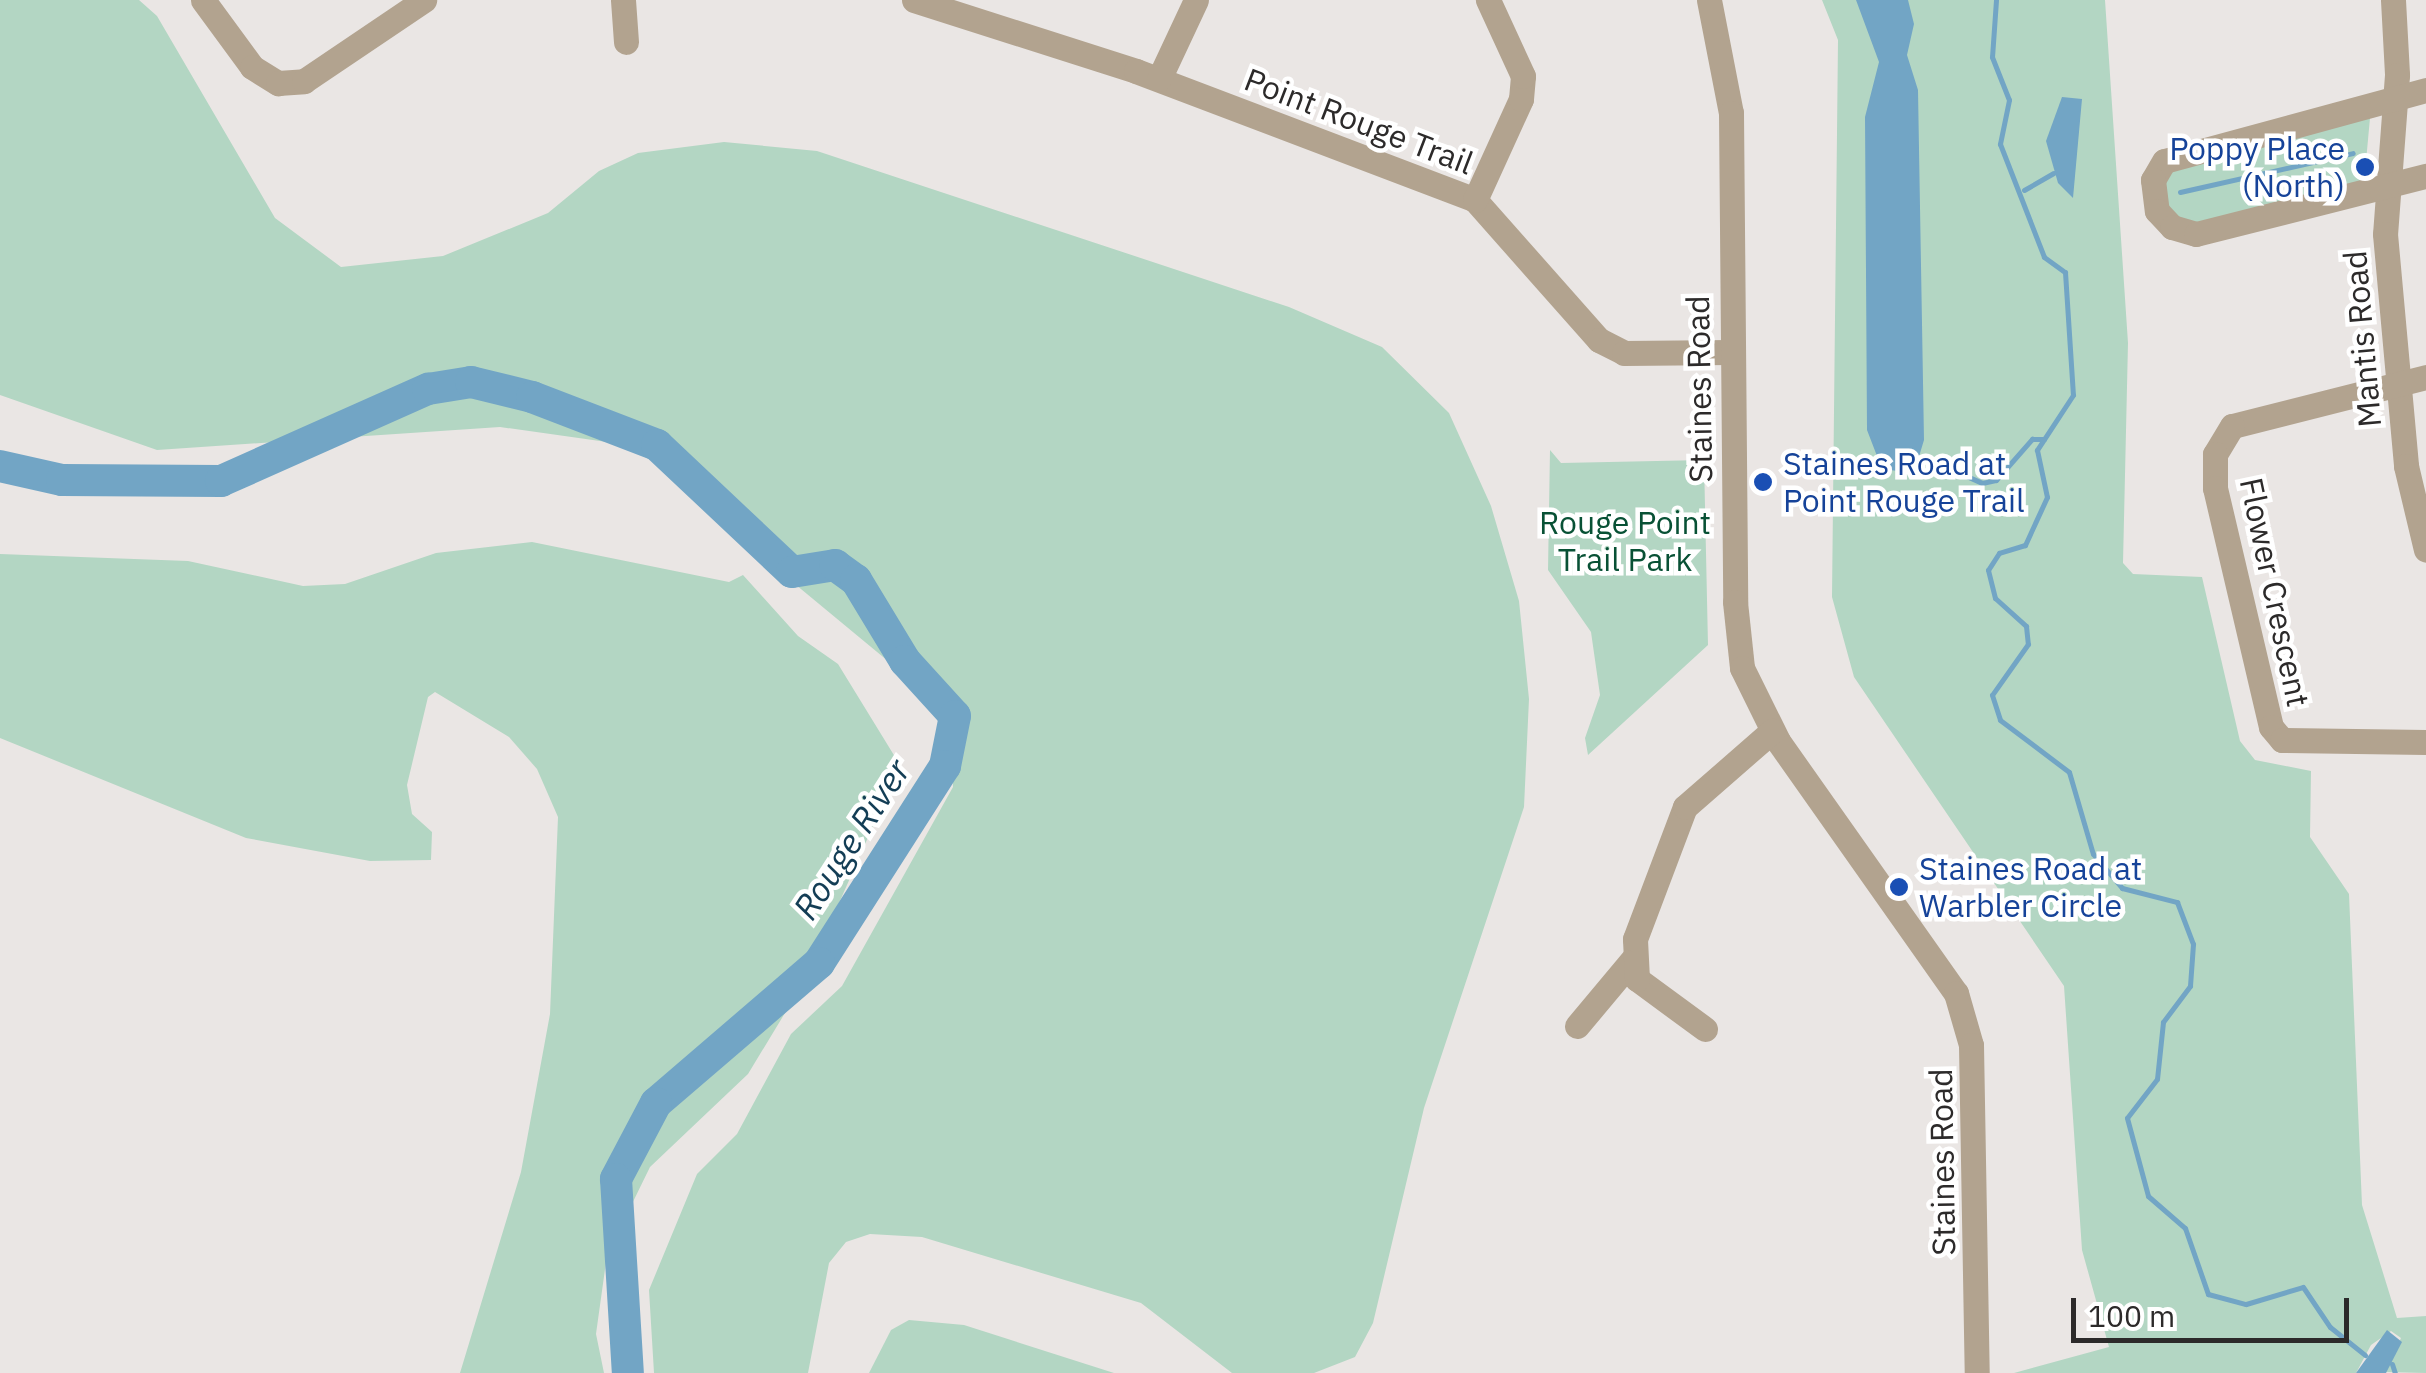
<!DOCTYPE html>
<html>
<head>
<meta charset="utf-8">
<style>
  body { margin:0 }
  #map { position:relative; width:2426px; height:1373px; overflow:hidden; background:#eae6e4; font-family:"IBM Plex Sans",sans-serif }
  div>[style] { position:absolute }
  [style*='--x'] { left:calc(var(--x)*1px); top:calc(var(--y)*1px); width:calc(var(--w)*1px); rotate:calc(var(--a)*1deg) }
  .green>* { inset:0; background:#b3d6c3 }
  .water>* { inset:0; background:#72a5c5 }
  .stream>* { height:5px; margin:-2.5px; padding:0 2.5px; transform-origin:2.5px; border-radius:2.5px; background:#72a5c5 }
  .river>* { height:32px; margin:-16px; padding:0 16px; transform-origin:16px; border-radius:16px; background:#72a5c5 }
  .minor>* { height:25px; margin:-12.5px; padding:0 12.5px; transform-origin:12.5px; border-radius:12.5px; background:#b2a38f }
  .dots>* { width:28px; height:28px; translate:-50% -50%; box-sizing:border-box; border:5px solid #fff; border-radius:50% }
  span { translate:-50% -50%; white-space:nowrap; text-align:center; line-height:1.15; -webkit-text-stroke:9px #fff; paint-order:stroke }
  .street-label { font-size:32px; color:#2c2a2a }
  .transit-label { font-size:32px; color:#164399 }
  .right { translate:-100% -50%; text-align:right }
  .left { translate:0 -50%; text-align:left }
  .park-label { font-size:32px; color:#085135 }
  .water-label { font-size:35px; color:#133d55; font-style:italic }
  .scale { position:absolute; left:2071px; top:1298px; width:278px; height:45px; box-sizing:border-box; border:5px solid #2c2a2a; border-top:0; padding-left:12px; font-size:30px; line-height:35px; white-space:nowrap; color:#2c2a2a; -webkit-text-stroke:8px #fff; paint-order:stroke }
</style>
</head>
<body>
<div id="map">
  <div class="green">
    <i style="clip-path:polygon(0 0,139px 0,157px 16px,275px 218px,341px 267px,443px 256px,548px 213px,599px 171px,638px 153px,724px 142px,817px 151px,1289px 307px,1382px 347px,1449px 413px,1491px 506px,1519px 601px,1529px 699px,1524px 807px,1424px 1108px,1373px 1323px,1355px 1357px,1314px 1373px,1232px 1373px,1141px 1303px,922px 1237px,870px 1234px,846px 1242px,829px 1263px,808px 1373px,654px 1373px,649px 1290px,697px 1174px,737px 1134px,791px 1034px,842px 986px,953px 787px,951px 733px,923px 690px,778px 570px,684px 475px,614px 443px,500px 427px,157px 450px,0 395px)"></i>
    <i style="clip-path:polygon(1822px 0,2105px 0,2128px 343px,2123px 563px,2133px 574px,2202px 577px,2240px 741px,2255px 760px,2311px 771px,2310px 837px,2349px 894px,2362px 1205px,2397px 1318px,2426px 1316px,2426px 1373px,2385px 1372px,2401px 1338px,2391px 1331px,2371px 1345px,2356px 1373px,2014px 1373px,2109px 1347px,2082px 1250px,2064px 986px,1854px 677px,1832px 597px,1838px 40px)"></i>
    <i style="clip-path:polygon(2370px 118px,2364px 183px,2209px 225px,2167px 218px,2163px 178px,2170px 167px)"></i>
    <i style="clip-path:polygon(1550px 450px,1561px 463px,1704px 460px,1708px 645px,1588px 755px,1585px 738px,1600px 695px,1591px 632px,1548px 570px)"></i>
    <i style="clip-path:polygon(532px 542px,729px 582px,743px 575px,798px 636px,838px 664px,900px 765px,805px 980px,748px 1074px,650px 1167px,607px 1255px,596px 1334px,604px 1373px,460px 1373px,521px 1172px,550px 1014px,558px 817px,537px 769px,509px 737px,435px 692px,428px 697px,407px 785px,412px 814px,432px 832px,431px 860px,370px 861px,246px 838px,0 738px,0 554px,188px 561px,303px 586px,345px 584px,436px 553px)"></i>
    <i style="clip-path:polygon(909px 1320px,964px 1325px,1114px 1373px,869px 1373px,891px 1330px)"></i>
  </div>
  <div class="water">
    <i style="clip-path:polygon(1856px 0,1908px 0,1914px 24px,1907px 55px,1918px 90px,1924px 440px,1914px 473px,1882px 469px,1867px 430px,1865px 117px,1879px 62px)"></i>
    <i style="clip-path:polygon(2062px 97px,2082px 99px,2073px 198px,2058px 183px,2046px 141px)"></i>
    <i style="clip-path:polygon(2387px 1330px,2402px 1342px,2386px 1373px,2356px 1373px)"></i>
  </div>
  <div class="stream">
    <i style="--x:1996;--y:0;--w:57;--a:94"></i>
    <i style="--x:1992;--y:57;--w:46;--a:68.4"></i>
    <i style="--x:2009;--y:100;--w:45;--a:101.6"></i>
    <i style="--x:2000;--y:144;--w:121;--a:68.7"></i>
    <i style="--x:2044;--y:257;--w:26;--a:36"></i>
    <i style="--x:2065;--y:272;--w:123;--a:86.3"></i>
    <i style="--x:2073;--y:395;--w:66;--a:123.2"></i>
    <i style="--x:2037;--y:450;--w:48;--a:78"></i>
    <i style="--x:2047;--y:497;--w:53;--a:114.6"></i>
    <i style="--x:2025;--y:545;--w:27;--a:163"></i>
    <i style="--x:1999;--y:553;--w:20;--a:123"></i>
    <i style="--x:1988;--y:570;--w:29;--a:76"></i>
    <i style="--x:1995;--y:598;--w:42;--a:42.1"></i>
    <i style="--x:2026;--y:626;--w:18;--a:84"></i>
    <i style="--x:2028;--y:644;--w:62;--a:125.2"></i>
    <i style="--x:1992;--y:695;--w:26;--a:72"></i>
    <i style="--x:2000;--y:720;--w:86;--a:37"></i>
    <i style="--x:2069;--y:772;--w:85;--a:73.7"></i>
    <i style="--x:2093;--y:854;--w:45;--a:49.5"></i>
    <i style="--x:2122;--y:888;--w:57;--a:14.3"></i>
    <i style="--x:2177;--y:902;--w:45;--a:69.1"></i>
    <i style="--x:2193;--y:944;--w:42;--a:94.1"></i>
    <i style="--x:2190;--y:986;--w:45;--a:126.9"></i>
    <i style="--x:2163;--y:1022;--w:57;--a:96"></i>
    <i style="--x:2157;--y:1079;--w:49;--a:127.6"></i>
    <i style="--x:2127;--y:1118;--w:81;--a:74.9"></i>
    <i style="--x:2148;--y:1196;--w:49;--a:40.9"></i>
    <i style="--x:2185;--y:1228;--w:70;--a:70.8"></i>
    <i style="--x:2208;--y:1294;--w:39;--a:15"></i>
    <i style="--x:2246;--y:1304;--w:59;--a:-16.6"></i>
    <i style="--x:2303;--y:1287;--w:48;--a:56"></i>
    <i style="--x:2330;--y:1327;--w:45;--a:38.7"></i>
    <i style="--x:2024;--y:190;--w:34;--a:-30"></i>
    <i style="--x:2180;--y:192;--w:177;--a:-12.7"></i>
    <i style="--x:1924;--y:457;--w:64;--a:24.1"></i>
    <i style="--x:1982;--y:483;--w:14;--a:-12"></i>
    <i style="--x:1996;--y:480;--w:55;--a:-48.7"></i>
    <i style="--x:2032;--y:439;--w:12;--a:0"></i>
    <i style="--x:2392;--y:1364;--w:9;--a:72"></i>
  </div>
  <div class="river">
    <i style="--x:0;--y:466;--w:64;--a:12.7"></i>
    <i style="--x:62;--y:480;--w:159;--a:0.4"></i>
    <i style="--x:221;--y:481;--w:227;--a:-24"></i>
    <i style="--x:428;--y:389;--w:44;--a:-9.2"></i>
    <i style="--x:471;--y:382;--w:63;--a:13.8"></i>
    <i style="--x:532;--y:397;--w:134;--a:21"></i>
    <i style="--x:657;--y:445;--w:185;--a:43.3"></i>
    <i style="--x:792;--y:572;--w:44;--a:-9.2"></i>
    <i style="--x:835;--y:565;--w:26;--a:36"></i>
    <i style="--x:856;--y:580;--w:95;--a:58.8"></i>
    <i style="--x:905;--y:661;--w:74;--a:47.7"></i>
    <i style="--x:955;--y:716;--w:51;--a:101.3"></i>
    <i style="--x:945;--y:766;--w:234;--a:122.6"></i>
    <i style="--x:819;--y:963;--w:215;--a:139.3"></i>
    <i style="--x:656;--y:1103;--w:86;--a:117.8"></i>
    <i style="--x:616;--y:1179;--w:194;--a:86.5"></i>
  </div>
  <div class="minor">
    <i style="--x:203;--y:0;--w:83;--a:53.8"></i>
    <i style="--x:252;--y:67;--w:31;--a:32"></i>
    <i style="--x:278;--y:83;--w:26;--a:-4"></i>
    <i style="--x:304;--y:81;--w:145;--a:-34"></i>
    <i style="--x:623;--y:0;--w:42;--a:85.9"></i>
    <i style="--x:914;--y:0;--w:233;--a:17.7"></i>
    <i style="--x:1136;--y:71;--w:363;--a:20.8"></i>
    <i style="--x:1475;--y:200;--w:187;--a:48.5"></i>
    <i style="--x:1599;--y:340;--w:28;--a:27"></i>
    <i style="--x:1624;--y:353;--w:107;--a:-0.5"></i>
    <i style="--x:1709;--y:0;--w:115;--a:79"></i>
    <i style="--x:1731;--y:113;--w:489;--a:89.5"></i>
    <i style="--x:1735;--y:602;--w:66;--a:83.9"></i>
    <i style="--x:1742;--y:668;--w:81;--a:63.7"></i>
    <i style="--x:1778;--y:741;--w:309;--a:54.8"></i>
    <i style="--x:1956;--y:993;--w:54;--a:73.9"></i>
    <i style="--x:1971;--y:1045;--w:328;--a:89"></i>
    <i style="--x:2393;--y:0;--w:75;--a:86.9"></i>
    <i style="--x:2397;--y:75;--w:159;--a:94.3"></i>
    <i style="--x:2385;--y:234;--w:233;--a:84.8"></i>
    <i style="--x:2406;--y:466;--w:86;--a:76.6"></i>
    <i style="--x:1159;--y:79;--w:87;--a:-64.9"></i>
    <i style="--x:2426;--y:90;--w:271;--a:164.8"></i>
    <i style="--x:2164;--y:161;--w:22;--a:120"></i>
    <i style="--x:2153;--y:180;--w:31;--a:83"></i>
    <i style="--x:2157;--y:211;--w:22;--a:47"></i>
    <i style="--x:2172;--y:227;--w:25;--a:16"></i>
    <i style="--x:2196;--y:234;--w:237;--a:-14.2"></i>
    <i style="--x:1475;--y:200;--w:111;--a:-65.5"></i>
    <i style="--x:1521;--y:99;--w:23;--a:-85"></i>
    <i style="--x:1523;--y:76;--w:84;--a:-114.7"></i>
    <i style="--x:2426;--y:377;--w:200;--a:165.8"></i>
    <i style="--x:2232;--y:426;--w:33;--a:121"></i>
    <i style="--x:2215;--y:454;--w:34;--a:90"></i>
    <i style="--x:2215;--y:488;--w:245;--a:76.8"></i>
    <i style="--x:2271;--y:727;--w:17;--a:50"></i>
    <i style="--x:2282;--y:740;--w:144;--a:0.8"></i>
    <i style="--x:1577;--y:1026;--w:87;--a:-50.1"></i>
    <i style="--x:1705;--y:1029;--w:84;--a:-143.7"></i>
    <i style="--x:1637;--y:979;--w:40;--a:-92.9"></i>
    <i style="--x:1635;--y:939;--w:141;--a:-69.3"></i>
    <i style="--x:1685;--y:807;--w:116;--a:-41.1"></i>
  </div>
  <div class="dots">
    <i style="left:2365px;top:167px;background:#1a4fb4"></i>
    <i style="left:1763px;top:482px;background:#1a4fb4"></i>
    <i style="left:1899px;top:887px;background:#1a4fb4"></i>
  </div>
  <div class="street-label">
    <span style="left:1359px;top:121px;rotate:21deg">Point Rouge Trail</span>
    <span style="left:2362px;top:339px;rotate:-95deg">Mantis Road</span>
    <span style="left:1699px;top:389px;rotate:-91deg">Staines Road</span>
    <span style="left:2275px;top:592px;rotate:78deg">Flower Crescent</span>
    <span style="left:1942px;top:1162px;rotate:-91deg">Staines Road</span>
  </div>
  <div class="transit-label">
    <span class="right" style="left:2345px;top:167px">Poppy Place<br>(North)</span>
    <span class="left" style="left:1783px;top:482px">Staines Road at<br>Point Rouge Trail</span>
    <span class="left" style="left:1919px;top:887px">Staines Road at<br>Warbler Circle</span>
  </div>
  <div class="park-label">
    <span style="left:1625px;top:541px">Rouge Point<br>Trail Park</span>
  </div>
  <div class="water-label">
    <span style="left:851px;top:839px;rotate:-57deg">Rouge River</span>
  </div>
  <div class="scale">100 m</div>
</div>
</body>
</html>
